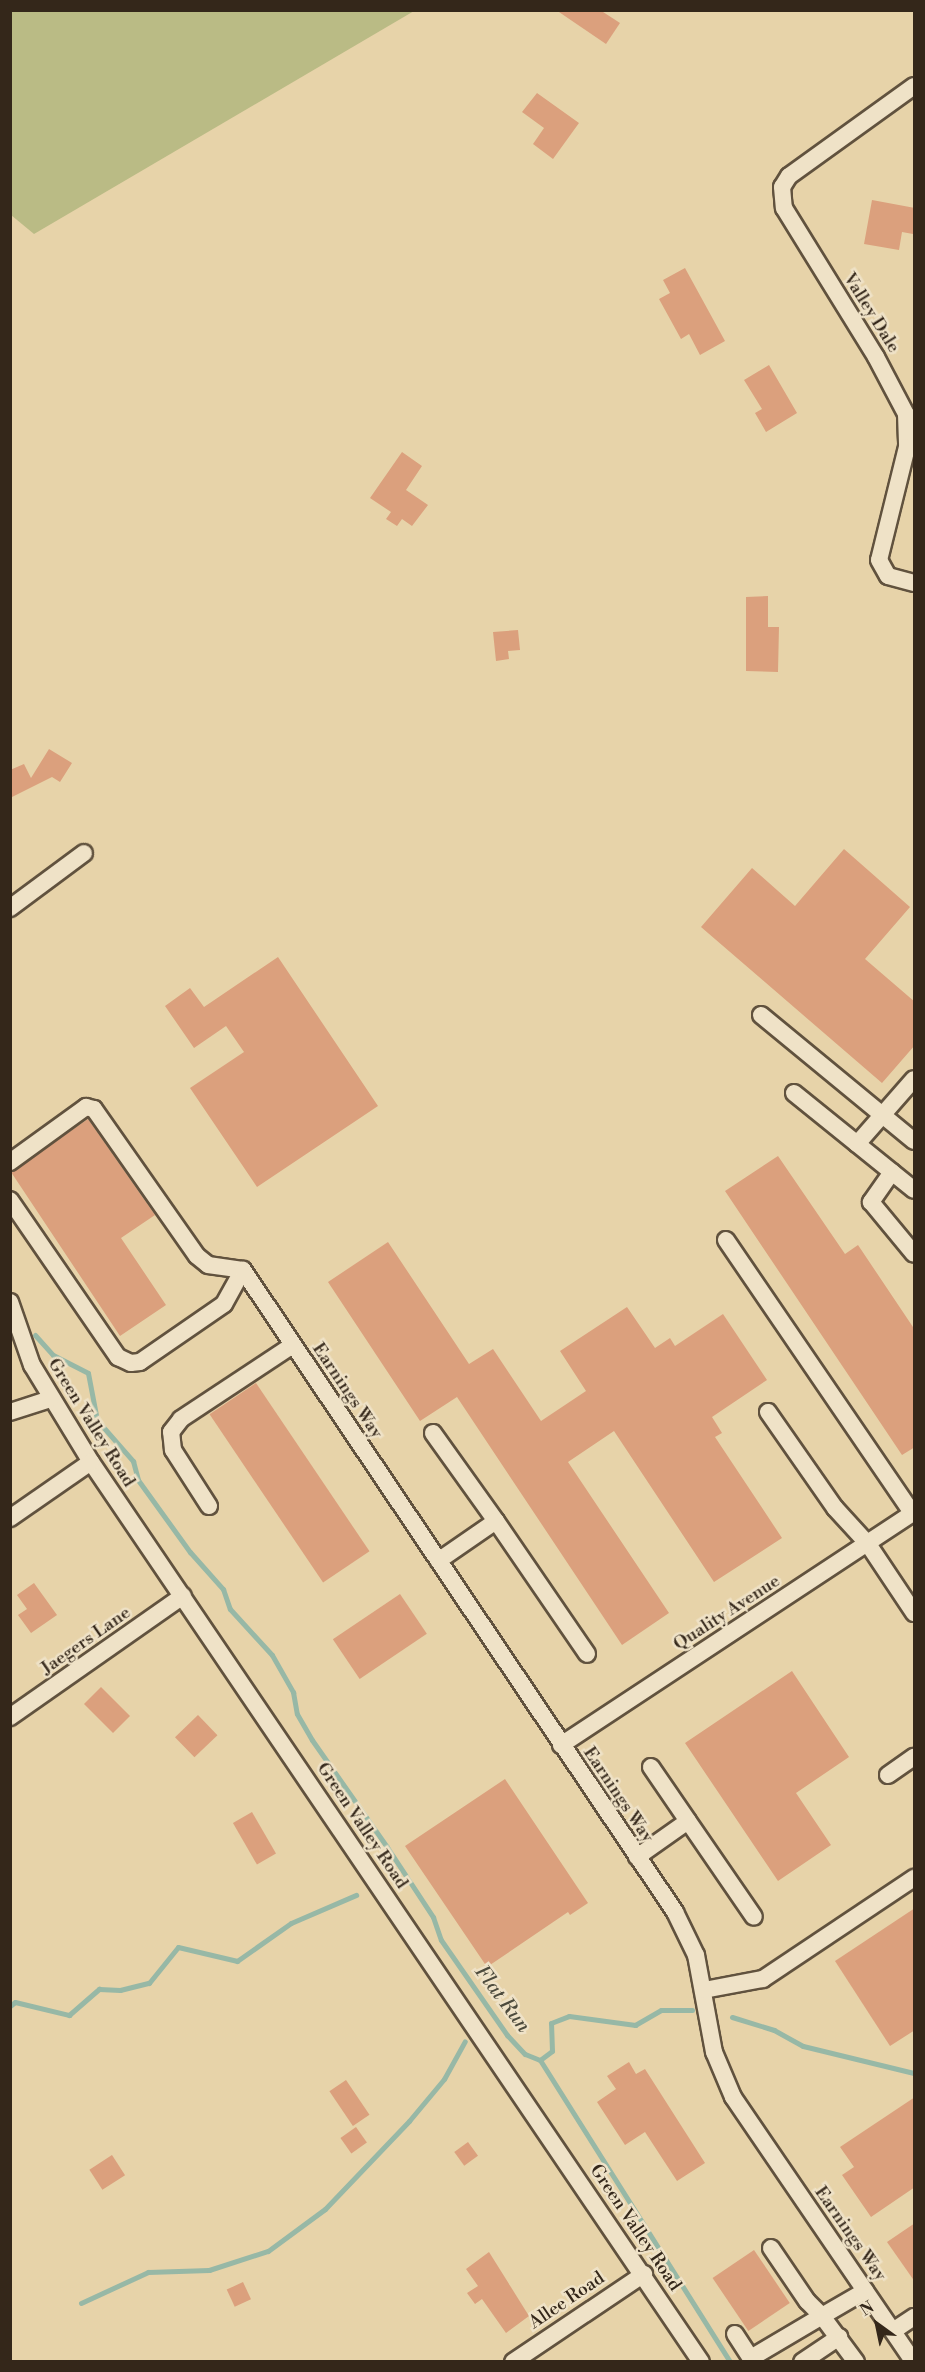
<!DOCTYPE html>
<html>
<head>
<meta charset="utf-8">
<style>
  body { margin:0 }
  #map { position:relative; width:925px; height:2372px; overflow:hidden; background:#e7d3a9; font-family:"Libre Bodoni",serif }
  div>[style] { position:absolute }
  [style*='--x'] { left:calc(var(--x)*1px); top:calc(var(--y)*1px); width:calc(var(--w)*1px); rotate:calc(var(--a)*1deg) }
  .green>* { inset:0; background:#babb85 }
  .stream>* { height:5px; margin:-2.5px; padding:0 2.5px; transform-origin:2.5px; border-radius:2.5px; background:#97b8a6 }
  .building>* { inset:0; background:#dba07d; transform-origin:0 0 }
  .roads { filter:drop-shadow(2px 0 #61523e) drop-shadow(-2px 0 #61523e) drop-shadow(0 2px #61523e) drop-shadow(0 -2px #61523e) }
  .minor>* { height:16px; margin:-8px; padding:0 8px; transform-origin:8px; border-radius:8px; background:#efe2c7 }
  span { translate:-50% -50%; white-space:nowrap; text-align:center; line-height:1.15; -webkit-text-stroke:5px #efe2c7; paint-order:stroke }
  .street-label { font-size:18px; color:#34271a }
  .water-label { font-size:20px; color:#4d4b3d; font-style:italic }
  .frame { position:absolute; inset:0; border:12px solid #34271a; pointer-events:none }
  .north { position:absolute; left:847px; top:2294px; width:60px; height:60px; -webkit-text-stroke:4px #efe2c7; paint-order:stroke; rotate:327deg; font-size:16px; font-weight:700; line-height:24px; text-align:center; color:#34271a }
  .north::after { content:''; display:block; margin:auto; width:21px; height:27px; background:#34271a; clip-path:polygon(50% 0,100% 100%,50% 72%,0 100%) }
</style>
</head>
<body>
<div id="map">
  <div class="green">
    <i style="clip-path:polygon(10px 11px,11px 10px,414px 11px,34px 234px,11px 215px)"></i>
  </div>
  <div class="stream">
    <i style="--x:35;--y:1335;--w:27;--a:48"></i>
    <i style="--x:53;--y:1355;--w:39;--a:27"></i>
    <i style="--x:88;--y:1373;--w:48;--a:79.2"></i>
    <i style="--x:97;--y:1420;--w:55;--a:48.7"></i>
    <i style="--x:133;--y:1461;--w:20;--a:75"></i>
    <i style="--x:138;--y:1480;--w:89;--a:54.2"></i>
    <i style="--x:190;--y:1552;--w:50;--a:48.3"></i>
    <i style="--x:223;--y:1589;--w:21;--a:71"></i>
    <i style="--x:230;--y:1609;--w:62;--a:47.6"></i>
    <i style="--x:272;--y:1655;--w:43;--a:60.4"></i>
    <i style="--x:293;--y:1692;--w:22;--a:80"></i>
    <i style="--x:297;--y:1714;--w:30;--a:60"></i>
    <i style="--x:312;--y:1740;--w:131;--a:55"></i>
    <i style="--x:387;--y:1847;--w:84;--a:56.7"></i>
    <i style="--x:433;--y:1917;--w:24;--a:71"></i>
    <i style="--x:441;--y:1940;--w:116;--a:55.2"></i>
    <i style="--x:507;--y:2035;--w:26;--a:47"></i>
    <i style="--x:525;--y:2054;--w:16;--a:22"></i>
    <i style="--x:540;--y:2060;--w:15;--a:-37"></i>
    <i style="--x:552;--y:2051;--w:28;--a:-92"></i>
    <i style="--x:551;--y:2023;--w:19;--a:-21"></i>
    <i style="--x:569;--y:2016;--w:67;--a:7.8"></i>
    <i style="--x:635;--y:2025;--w:30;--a:-30"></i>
    <i style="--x:661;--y:2010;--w:31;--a:0"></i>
    <i style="--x:10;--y:2006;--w:6;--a:-39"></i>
    <i style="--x:15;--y:2002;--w:56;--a:13.5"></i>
    <i style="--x:69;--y:2015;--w:40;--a:-41"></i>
    <i style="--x:99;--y:1989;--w:21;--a:3"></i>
    <i style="--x:120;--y:1990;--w:30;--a:-14"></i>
    <i style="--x:149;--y:1983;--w:46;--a:-51.1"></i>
    <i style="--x:178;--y:1947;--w:61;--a:13.3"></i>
    <i style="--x:237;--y:1961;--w:66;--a:-35.1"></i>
    <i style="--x:291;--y:1923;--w:71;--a:-23.3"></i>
    <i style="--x:732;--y:2017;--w:44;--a:17.2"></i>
    <i style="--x:774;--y:2030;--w:33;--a:29"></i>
    <i style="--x:803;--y:2046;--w:114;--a:13.7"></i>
    <i style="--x:540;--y:2060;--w:357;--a:57.8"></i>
    <i style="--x:81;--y:2303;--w:74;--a:-24.8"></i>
    <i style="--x:148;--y:2272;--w:61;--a:-1.9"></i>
    <i style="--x:209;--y:2270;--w:62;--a:-17.9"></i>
    <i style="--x:268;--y:2251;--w:71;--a:-36.4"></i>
    <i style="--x:325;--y:2209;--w:122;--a:-46.3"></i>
    <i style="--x:409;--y:2121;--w:55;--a:-50.2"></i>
    <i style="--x:444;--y:2079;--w:43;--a:-61.1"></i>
  </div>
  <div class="building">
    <i style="clip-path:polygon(556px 10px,600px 10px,620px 23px,606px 44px)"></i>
    <i style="clip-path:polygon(537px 93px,579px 123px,553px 159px,533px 144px,544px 128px,522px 112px)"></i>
    <i style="clip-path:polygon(872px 200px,915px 208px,913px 234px,902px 232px,899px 250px,864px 244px)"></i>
    <i style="clip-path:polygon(685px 268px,725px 341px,700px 355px,689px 334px,681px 339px,659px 299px,670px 293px,663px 280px)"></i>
    <i style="clip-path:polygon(769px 365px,797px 413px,766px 432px,755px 413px,762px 409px,744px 380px)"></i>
    <i style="clip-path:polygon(402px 452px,422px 466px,406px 490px,428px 505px,412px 526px,402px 519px,397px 526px,386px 519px,391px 512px,370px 498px)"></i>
    <i style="clip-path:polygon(768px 596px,768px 627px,779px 627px,778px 672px,746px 671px,746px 597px)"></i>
    <i style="clip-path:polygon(518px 630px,520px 650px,508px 651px,509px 659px,496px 661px,493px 632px)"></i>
    <i style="clip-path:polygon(49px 749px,72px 763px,60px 782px,52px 777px,10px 798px,10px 770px,24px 764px,31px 778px)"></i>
    <i style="clip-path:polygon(844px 849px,910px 907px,865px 959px,915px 1002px,915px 1045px,882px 1083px,701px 927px,752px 868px,795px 906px)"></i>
    <i style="clip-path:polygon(278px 957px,378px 1106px,257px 1187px,190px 1088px,244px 1052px,226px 1026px,194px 1048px,165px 1006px,190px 988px,204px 1007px)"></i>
    <i style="clip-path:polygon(88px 1119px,155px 1215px,121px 1238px,166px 1305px,120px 1336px,11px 1172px)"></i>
    <i style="clip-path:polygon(778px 1156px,845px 1254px,858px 1245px,915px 1330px,915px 1447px,902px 1455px,725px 1191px)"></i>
    <i style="clip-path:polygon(388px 1242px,469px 1364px,493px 1349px,541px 1421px,586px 1391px,560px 1351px,627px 1307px,655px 1348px,670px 1338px,675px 1346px,723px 1314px,767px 1380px,712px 1417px,722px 1433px,715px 1437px,782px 1538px,714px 1582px,614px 1431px,568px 1462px,669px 1613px,622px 1645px,457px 1397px,420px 1421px,328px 1282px)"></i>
    <i style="left:256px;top:1383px;width:203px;height:56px;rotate:56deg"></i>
    <i style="clip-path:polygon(34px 1583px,57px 1615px,31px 1633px,18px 1615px,27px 1609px,17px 1595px)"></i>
    <i style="left:400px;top:1594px;width:48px;height:81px;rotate:56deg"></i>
    <i style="clip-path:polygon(792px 1671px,849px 1757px,796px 1793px,831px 1845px,778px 1881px,685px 1743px)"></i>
    <i style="left:101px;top:1687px;width:41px;height:24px;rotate:45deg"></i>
    <i style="left:198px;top:1715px;width:28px;height:32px;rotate:46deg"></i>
    <i style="clip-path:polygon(505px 1779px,588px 1903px,570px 1915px,568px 1912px,487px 1967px,405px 1846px)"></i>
    <i style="left:252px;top:1812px;width:48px;height:22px;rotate:60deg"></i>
    <i style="clip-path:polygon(915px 1908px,915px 2030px,890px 2046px,835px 1961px)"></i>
    <i style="clip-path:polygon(629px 2062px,636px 2074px,645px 2069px,705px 2163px,677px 2181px,645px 2132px,625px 2145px,597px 2102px,616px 2089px,607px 2076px)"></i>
    <i style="left:346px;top:2080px;width:42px;height:20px;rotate:56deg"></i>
    <i style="clip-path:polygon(915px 2097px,915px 2187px,871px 2217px,842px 2175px,854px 2167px,840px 2147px)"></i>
    <i style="left:356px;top:2127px;width:19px;height:19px;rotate:55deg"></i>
    <i style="left:468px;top:2142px;width:17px;height:17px;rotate:54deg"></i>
    <i style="left:112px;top:2155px;width:24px;height:27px;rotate:57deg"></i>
    <i style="clip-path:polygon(915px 2223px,915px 2282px,887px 2242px)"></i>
    <i style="left:754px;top:2250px;width:64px;height:50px;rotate:56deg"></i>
    <i style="clip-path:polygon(489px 2252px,529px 2316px,506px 2333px,482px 2299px,475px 2304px,467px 2293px,478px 2286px,466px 2269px)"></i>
    <i style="left:243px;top:2282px;width:19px;height:18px;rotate:65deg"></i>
  </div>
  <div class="roads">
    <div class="minor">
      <i style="--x:914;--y:86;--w:154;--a:144.2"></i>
      <i style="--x:789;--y:176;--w:13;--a:122"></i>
      <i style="--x:782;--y:187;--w:21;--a:85"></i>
      <i style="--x:784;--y:208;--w:175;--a:58.3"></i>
      <i style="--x:876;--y:357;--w:64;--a:62.2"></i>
      <i style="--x:906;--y:414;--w:33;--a:88"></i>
      <i style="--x:907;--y:447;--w:116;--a:103.9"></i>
      <i style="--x:879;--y:560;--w:18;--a:61"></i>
      <i style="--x:888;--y:576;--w:27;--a:15"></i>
      <i style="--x:10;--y:908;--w:92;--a:-36.6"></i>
      <i style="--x:761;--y:1015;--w:198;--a:39.5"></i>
      <i style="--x:794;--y:1093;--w:154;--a:38.9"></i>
      <i style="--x:857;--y:1144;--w:86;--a:-48.8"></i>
      <i style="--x:10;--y:1162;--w:94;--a:-35.9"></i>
      <i style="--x:86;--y:1107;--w:8;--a:14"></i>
      <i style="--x:94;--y:1109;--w:179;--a:55"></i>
      <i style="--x:197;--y:1256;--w:14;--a:39"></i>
      <i style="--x:208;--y:1265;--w:35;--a:8"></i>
      <i style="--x:892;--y:1172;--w:37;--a:125"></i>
      <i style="--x:871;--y:1202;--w:67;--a:50.4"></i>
      <i style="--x:10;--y:1200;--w:191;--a:55.5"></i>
      <i style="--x:118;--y:1357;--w:14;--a:25"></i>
      <i style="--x:131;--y:1363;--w:9;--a:-6"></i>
      <i style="--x:140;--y:1362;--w:102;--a:-34.6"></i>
      <i style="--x:224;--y:1304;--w:39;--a:-61"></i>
      <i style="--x:726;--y:1240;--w:330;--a:55.7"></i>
      <i style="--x:243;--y:1270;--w:774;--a:56.06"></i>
      <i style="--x:675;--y:1912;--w:48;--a:64"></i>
      <i style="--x:696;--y:1955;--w:99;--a:79.5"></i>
      <i style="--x:714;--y:2052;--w:49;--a:67.1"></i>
      <i style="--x:733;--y:2097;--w:321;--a:55.7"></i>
      <i style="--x:10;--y:1302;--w:67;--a:70.8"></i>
      <i style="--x:32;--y:1365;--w:114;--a:58.7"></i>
      <i style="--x:91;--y:1462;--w:1087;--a:55.87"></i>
      <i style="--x:10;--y:1412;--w:42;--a:-18"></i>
      <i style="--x:768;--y:1412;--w:117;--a:55.1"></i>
      <i style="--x:835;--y:1508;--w:49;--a:47.5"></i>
      <i style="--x:868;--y:1544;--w:83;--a:56.3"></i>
      <i style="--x:433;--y:1433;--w:108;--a:54.4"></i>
      <i style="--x:496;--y:1521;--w:70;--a:145.4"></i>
      <i style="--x:209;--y:1506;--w:67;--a:-122.7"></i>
      <i style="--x:173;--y:1450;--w:18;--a:-96"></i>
      <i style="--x:171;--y:1432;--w:16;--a:-52"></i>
      <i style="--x:181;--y:1419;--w:134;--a:-33.5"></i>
      <i style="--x:10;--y:1518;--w:98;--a:-34.7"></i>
      <i style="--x:496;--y:1521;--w:161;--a:55.6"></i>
      <i style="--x:10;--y:1717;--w:211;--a:-35"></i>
      <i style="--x:561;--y:1745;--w:423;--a:-33.4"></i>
      <i style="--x:651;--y:1767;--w:65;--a:55.6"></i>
      <i style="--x:888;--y:1775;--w:32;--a:-35"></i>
      <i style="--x:637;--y:1857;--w:62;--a:-35.2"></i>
      <i style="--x:688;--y:1821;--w:116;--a:55.5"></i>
      <i style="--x:704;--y:1990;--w:60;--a:-10.6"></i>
      <i style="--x:763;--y:1979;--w:182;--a:-33.8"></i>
      <i style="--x:893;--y:2331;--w:25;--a:-34"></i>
      <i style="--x:735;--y:2334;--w:33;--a:57"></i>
      <i style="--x:751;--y:2358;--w:82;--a:-30.6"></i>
      <i style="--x:822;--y:2316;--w:21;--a:-135"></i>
      <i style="--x:807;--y:2301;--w:64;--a:-124.2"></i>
      <i style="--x:513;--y:2362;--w:158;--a:-33.9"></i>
      <i style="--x:802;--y:2362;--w:45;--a:-34"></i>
      <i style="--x:856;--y:2362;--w:57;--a:-126.5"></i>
      <i style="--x:822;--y:2316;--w:50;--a:-30.2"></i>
    </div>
  </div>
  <div class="street-label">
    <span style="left:871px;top:313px;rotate:58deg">Valley Dale</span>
    <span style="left:347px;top:1391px;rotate:56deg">Earnings Way</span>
    <span style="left:91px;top:1423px;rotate:58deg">Green Valley Road</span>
    <span style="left:727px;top:1613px;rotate:-33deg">Quality Avenue</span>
    <span style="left:86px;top:1641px;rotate:-35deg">Jaegers Lane</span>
    <span style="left:618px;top:1795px;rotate:56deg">Earnings Way</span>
    <span style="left:362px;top:1826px;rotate:56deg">Green Valley Road</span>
    <span style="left:635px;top:2228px;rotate:56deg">Green Valley Road</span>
    <span style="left:850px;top:2234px;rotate:55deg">Earnings Way</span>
    <span style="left:567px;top:2301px;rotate:-34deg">Allee Road</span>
  </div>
  <div class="water-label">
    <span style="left:502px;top:1999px;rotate:53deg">Flat Run</span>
  </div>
  <div class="frame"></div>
  <div class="north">N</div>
</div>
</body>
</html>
